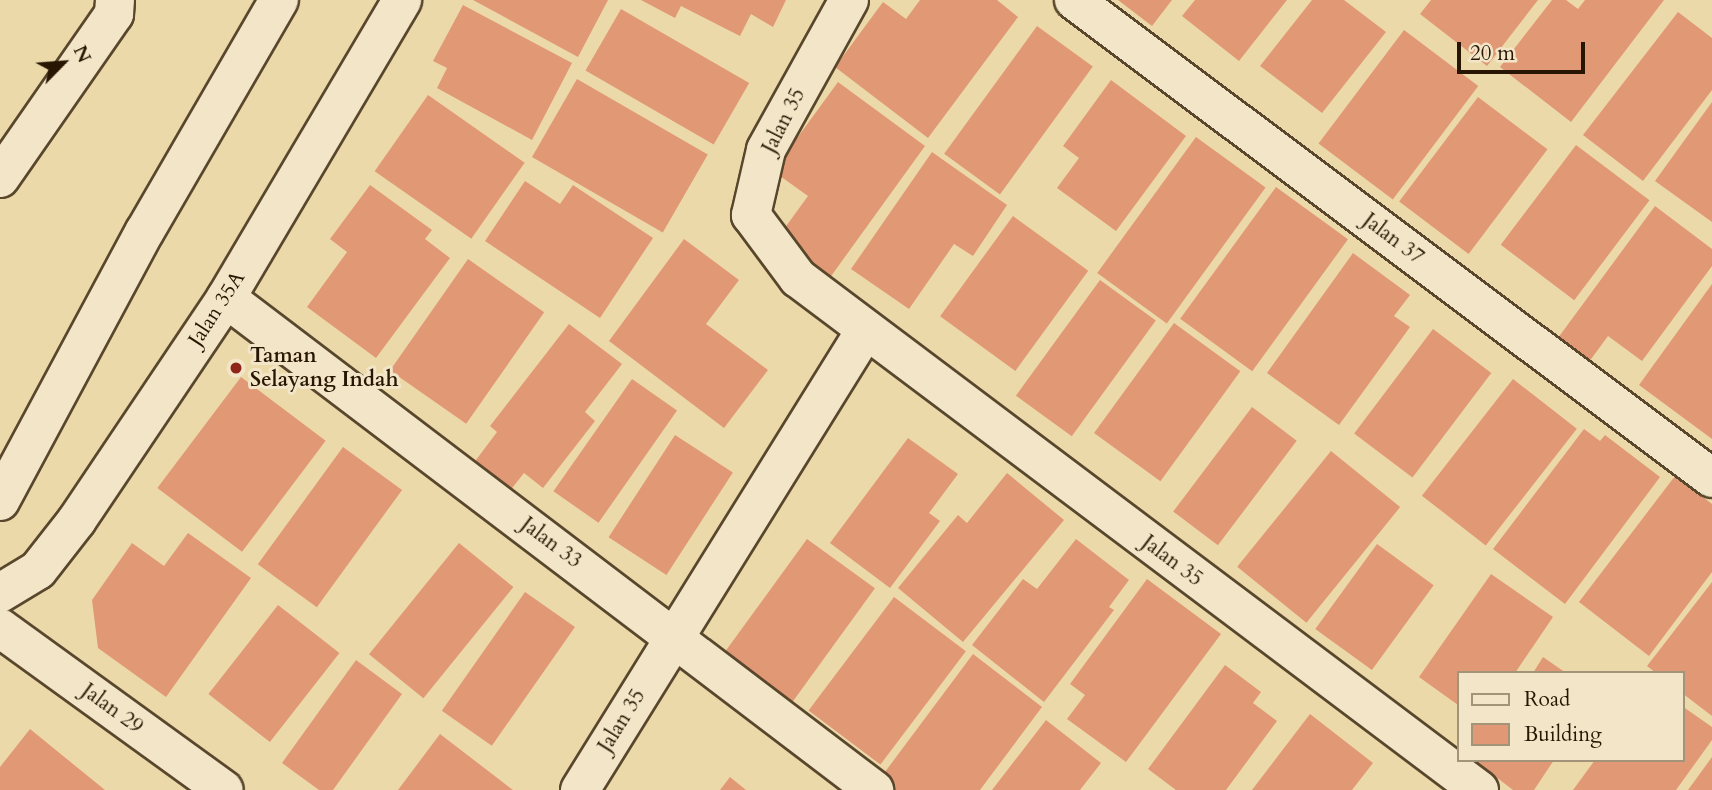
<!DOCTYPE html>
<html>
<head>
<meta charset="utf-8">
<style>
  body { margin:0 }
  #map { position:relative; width:1712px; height:790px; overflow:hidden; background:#ecd9aa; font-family:Cardo,serif }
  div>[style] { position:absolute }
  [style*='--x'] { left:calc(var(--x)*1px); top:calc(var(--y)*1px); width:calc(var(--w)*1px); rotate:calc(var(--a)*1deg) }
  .building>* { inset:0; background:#e19875; transform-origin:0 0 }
  .roads { filter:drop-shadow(2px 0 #59472d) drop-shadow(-2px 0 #59472d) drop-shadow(0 2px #59472d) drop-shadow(0 -2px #59472d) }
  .minor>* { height:38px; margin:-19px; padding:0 19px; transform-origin:19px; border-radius:19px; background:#f3e6c8 }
  .dots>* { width:19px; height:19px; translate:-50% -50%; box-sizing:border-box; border:4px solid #f3e6c8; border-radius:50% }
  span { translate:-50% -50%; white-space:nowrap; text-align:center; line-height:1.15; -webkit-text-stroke:6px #f3e6c8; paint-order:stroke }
  .street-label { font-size:21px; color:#281603 }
  .poi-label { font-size:21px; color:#281603; font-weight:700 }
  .left { translate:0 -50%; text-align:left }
  .legend { position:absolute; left:1457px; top:671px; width:228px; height:91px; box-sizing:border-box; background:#f3e6c8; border:2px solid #a29379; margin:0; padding:9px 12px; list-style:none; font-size:21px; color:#281603 }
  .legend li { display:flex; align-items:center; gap:14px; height:35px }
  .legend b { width:35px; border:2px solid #a29379 }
  .north { position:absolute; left:28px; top:28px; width:70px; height:70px; -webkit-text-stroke:5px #f3e6c8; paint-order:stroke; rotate:65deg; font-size:19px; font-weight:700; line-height:28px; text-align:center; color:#281603 }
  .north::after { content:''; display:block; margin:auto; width:24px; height:32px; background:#281603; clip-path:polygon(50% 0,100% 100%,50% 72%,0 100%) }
  .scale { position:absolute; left:1457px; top:42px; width:128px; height:32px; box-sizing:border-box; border:4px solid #281603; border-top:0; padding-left:9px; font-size:21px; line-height:24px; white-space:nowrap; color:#281603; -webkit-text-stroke:5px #f3e6c8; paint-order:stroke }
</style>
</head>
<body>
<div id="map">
  <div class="building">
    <i style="clip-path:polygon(473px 0,608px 0,578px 57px)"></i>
    <i style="clip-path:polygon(641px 0,786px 0,773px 27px,751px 14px,740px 36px,681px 6px,675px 18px)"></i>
    <i style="clip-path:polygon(920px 0,997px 0,1018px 17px,928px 138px,835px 67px,883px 2px,906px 19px)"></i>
    <i style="clip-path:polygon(1118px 0,1172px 0,1152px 26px)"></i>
    <i style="clip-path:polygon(1195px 0,1287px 0,1239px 61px,1182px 16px)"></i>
    <i style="clip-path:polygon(1312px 0,1344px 0,1386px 32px,1322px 113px,1260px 66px)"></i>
    <i style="clip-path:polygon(1431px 0,1538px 0,1487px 66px,1420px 14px)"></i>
    <i style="clip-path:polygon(1552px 0,1566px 0,1578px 9px,1585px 0,1664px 0,1571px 122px,1500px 67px)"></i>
    <i style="clip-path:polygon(463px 5px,572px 63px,532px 140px,437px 88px,447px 68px,433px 61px)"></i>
    <i style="left:621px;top:9px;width:148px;height:71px;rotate:30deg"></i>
    <i style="clip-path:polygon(1678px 12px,1712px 38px,1712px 90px,1643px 181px,1583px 135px)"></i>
    <i style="left:1037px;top:26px;width:69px;height:158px;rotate:36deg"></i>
    <i style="left:1404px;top:30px;width:93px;height:142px;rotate:37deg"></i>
    <i style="left:577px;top:79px;width:151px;height:90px;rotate:30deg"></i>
    <i style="clip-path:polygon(1111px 80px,1186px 136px,1116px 231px,1057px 188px,1079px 158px,1063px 146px)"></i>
    <i style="clip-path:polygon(838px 82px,925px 146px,829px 279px,776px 240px,808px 196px,773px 171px)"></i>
    <i style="left:428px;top:95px;width:118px;height:93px;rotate:35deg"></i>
    <i style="left:1478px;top:97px;width:87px;height:131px;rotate:37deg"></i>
    <i style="clip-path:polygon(1712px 102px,1712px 222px,1655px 181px)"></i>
    <i style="left:1196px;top:137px;width:86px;height:168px;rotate:36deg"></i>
    <i style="left:1576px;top:145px;width:92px;height:125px;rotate:37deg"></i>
    <i style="clip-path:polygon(932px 152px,1007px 205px,973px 256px,954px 244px,909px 309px,851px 269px)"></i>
    <i style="clip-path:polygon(525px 181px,560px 204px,573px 185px,653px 238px,600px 318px,485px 241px)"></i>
    <i style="clip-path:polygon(370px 185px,432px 230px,425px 239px,450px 258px,376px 358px,307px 307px,347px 252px,330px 239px)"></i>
    <i style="left:1276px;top:187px;width:89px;height:163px;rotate:36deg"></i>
    <i style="clip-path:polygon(1655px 206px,1712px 249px,1712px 266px,1642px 361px,1608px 336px,1586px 366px,1555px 342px)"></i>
    <i style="left:1013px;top:216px;width:93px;height:124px;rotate:36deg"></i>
    <i style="clip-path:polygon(684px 239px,739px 280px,706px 324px,768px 370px,724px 428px,609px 341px)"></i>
    <i style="clip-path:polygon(1353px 253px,1410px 295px,1394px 316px,1410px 327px,1339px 425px,1267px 373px)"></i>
    <i style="left:468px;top:259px;width:93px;height:136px;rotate:35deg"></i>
    <i style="left:1100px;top:280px;width:69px;height:143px;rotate:36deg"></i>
    <i style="clip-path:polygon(1712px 284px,1712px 439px,1639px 385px)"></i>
    <i style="left:1174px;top:323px;width:82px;height:136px;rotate:36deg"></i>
    <i style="clip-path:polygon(569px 324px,622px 364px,585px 412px,595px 421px,543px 488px,524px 473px,509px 492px,473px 464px,497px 432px,490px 426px)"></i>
    <i style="left:1433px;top:329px;width:73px;height:131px;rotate:37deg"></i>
    <i style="left:241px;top:377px;width:106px;height:139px;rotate:37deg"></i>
    <i style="left:632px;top:379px;width:55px;height:137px;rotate:35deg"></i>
    <i style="left:1513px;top:379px;width:81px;height:148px;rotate:38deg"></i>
    <i style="left:1252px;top:407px;width:56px;height:131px;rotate:37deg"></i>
    <i style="clip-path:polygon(1584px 429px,1600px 441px,1605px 435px,1660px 477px,1565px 604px,1493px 549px)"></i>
    <i style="left:675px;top:435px;width:69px;height:122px;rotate:33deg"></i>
    <i style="clip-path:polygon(908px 438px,958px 474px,929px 513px,940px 521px,890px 588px,830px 543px)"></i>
    <i style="left:343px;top:447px;width:73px;height:145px;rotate:36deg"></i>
    <i style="left:1331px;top:451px;width:89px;height:149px;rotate:39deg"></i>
    <i style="clip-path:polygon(1007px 473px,1064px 520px,963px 642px,898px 588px,958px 515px,967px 523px)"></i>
    <i style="clip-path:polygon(1675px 476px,1712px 504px,1712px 572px,1649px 656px,1579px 602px)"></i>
    <i style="clip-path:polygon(188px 533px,251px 578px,166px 697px,98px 648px,92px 600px,132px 543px,164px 566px)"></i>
    <i style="left:807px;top:539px;width:84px;height:141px;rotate:36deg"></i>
    <i style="clip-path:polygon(1076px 539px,1129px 580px,1109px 607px,1114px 610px,1044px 702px,972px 645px,1023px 579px,1037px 589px)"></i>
    <i style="left:459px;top:543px;width:70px;height:143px;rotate:39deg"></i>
    <i style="left:1377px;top:544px;width:70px;height:105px;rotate:36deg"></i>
    <i style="clip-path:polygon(1491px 574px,1553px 617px,1515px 673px,1458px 673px,1458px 705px,1419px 677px)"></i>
    <i style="clip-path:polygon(1147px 579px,1221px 634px,1126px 762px,1067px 719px,1085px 695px,1070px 684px)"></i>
    <i style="clip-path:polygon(1712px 582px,1712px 716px,1682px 693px,1682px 673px,1656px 673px,1647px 666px)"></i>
    <i style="left:525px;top:592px;width:61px;height:145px;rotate:35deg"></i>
    <i style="left:894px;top:597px;width:90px;height:142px;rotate:37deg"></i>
    <i style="left:278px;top:605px;width:78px;height:113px;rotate:38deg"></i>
    <i style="clip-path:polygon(973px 654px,1042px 707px,980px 790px,884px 790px,876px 784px)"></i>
    <i style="clip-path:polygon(1543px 657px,1566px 673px,1533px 673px)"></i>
    <i style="clip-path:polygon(356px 660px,402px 694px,333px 790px,319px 790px,282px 763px)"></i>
    <i style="clip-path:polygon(1225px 665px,1261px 692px,1253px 703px,1277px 721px,1226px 790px,1176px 790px,1148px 769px)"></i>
    <i style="clip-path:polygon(1682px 706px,1712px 727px,1712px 740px,1676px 790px,1573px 790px,1595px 760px,1682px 760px)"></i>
    <i style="clip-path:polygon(1310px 714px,1373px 763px,1352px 790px,1252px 790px)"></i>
    <i style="clip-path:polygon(1046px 720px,1101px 763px,1080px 790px,992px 790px)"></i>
    <i style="clip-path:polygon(30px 729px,105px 790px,0 790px,0 767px)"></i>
    <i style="clip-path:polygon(440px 734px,513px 790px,398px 790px)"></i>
    <i style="clip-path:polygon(1712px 757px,1712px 790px,1688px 790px)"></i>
    <i style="clip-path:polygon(1474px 760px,1554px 760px,1534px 790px,1513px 790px)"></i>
    <i style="clip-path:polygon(730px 777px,746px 790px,720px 790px)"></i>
  </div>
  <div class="roads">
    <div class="minor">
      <i style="--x:849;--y:0;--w:171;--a:119"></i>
      <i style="--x:766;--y:150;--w:67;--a:103"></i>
      <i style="--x:751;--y:215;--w:79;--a:53.3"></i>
      <i style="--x:798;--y:278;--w:852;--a:36.94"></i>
      <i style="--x:1074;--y:0;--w:797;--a:36.84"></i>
      <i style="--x:0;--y:178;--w:200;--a:-55.2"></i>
      <i style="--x:114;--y:14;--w:14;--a:-86"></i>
      <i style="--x:226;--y:298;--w:814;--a:37.21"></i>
      <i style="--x:0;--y:501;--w:306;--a:-61.8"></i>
      <i style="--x:145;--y:231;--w:267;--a:-59.9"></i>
      <i style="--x:0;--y:593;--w:44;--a:-31.2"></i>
      <i style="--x:38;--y:570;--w:63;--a:-52"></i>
      <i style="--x:77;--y:520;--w:267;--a:-56.1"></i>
      <i style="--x:226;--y:298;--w:346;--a:-59.4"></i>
      <i style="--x:0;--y:628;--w:276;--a:35.9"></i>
      <i style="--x:580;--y:790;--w:540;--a:-58.16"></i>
    </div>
  </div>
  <div class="dots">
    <i style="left:236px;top:368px;background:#8f2418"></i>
  </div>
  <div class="street-label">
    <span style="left:784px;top:121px;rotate:-63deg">Jalan 35</span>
    <span style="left:1393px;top:239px;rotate:37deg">Jalan 37</span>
    <span style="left:217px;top:309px;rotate:-57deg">Jalan 35A</span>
    <span style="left:551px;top:543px;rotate:37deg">Jalan 33</span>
    <span style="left:1172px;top:561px;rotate:37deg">Jalan 35</span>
    <span style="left:112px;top:709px;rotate:36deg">Jalan 29</span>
    <span style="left:622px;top:721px;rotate:-58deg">Jalan 35</span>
  </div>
  <div class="poi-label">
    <span class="left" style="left:250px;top:368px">Taman<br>Selayang Indah</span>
  </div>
  <ul class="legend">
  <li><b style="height:9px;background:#f3e6c8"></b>Road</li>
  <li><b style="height:19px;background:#e19875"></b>Building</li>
  </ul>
  <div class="north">N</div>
  <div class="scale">20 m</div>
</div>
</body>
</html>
